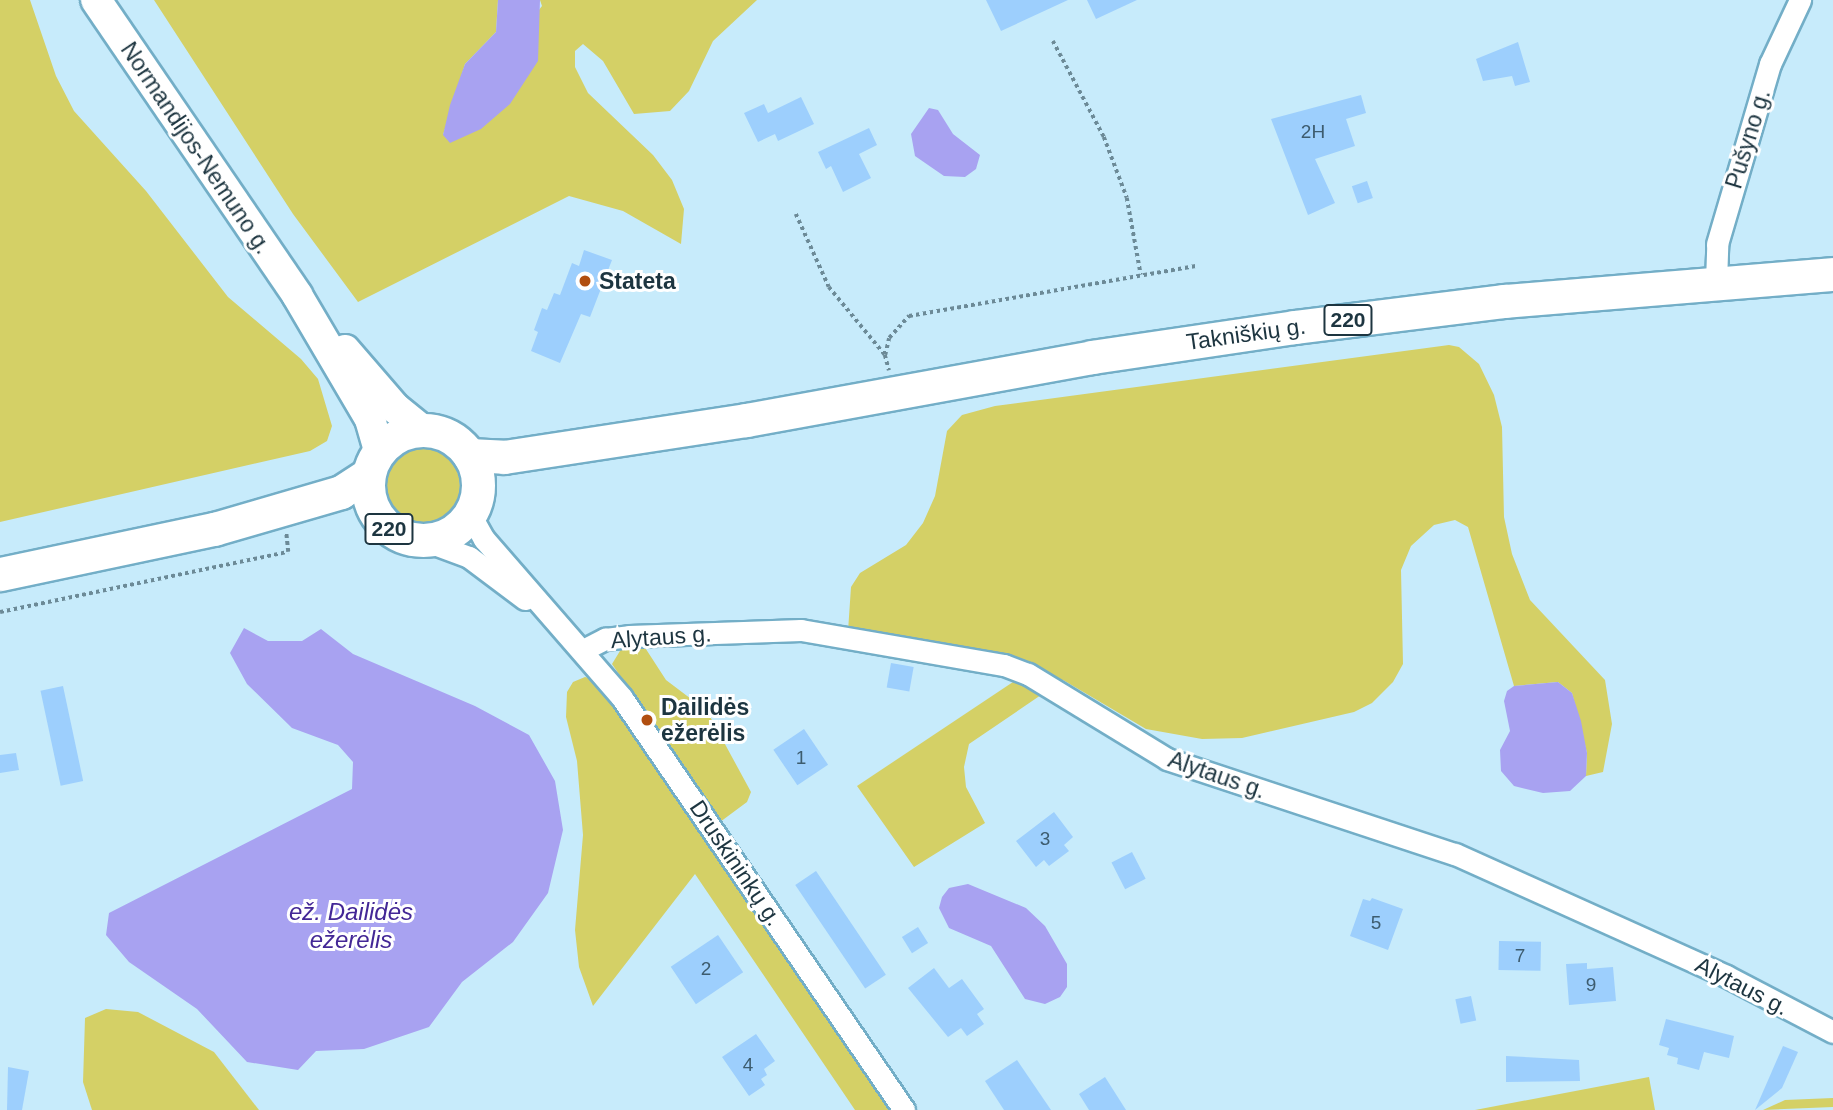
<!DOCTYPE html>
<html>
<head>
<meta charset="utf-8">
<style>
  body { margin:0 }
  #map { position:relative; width:1833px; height:1110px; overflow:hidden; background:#c7ebfb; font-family:Helvetica,sans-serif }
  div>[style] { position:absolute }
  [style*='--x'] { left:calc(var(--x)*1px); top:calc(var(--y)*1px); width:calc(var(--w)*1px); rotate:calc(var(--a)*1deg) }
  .green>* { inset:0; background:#d4d066 }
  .round { border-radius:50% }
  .water>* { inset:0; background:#a8a2f1 }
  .building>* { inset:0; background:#9dcffd; transform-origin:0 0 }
  .path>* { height:3.5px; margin-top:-1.75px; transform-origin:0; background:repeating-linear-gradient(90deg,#6c8a97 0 3.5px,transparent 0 7px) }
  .roads { filter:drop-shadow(2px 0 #73aec7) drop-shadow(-2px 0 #73aec7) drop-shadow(0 2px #73aec7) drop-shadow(0 -2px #73aec7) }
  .minor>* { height:21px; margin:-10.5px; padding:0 10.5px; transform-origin:10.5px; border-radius:10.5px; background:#fff }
  .secondary>* { height:30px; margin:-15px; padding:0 15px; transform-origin:15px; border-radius:15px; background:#fff }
  .primary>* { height:33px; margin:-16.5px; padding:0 16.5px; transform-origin:16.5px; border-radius:16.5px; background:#fff }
  .primary>.ring { margin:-16.5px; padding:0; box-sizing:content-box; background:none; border:33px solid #fff; border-radius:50% }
  .dots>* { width:19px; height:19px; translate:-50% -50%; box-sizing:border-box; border:4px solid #fff; border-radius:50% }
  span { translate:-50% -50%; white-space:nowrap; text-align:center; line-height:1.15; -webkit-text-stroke:6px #fff; paint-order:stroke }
  .number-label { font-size:19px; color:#3d5c6f }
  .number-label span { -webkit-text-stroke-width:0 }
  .shield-label span { padding:2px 5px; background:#fff; border:2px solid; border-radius:5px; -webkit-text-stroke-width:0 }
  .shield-label { font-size:21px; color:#1d3540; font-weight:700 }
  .street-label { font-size:23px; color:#1d3540 }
  .poi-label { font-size:23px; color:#1d3540; font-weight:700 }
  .left { translate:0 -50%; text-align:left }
  .water-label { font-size:24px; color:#432796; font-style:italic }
</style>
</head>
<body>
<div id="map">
  <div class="green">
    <i style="clip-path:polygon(0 0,30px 0,56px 76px,74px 111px,146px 191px,228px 297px,301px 359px,318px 379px,332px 426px,327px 441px,310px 451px,0 522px)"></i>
    <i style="clip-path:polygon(154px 0,498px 0,496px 32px,465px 64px,443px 135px,542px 6px,540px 0,757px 0,713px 41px,689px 91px,670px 111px,634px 114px,603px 61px,583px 44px,575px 51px,575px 67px,588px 93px,653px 155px,672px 180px,684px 209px,681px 244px,623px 211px,569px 196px,358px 302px,293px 214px)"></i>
    <i style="clip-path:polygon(1449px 345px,1459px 347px,1479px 364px,1494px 395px,1502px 427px,1504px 517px,1512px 554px,1530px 600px,1605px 680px,1612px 724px,1603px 772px,1586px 776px,1587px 753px,1572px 693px,1558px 682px,1514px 686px,1468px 527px,1455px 520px,1434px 525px,1411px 546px,1401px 570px,1403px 664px,1393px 682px,1372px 703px,1354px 712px,1242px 738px,1202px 739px,1146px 729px,1063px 680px,969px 744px,964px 767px,966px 787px,985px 823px,914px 867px,857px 786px,1016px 680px,847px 646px,851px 587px,860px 573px,906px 545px,923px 523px,935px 496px,947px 431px,962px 415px,995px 406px)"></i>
    <i class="round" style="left:382px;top:447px;width:78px;height:78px"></i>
    <i style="clip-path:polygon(642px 643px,666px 680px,707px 711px,751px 792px,747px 802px,720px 822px,612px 664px,623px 646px)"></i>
    <i style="clip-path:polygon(585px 677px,593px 679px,722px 861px,892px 1110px,855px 1110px,695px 874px,593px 1006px,579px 967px,575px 930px,583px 835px,577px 761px,566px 717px,567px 692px,573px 682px)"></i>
    <i style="clip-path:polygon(106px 1009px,138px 1012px,214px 1052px,259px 1110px,92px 1110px,83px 1082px,85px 1018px)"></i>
    <i style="clip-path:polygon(1649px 1077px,1655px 1110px,1475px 1110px)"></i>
    <i style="clip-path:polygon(1833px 1098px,1833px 1107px,1763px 1110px,1785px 1100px)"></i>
  </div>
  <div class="water">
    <i style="clip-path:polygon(498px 0,540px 0,538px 61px,510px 104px,481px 129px,450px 143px,443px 135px,450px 105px,465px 64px,496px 32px)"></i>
    <i style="clip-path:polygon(929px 108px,938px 110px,953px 134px,980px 155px,976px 169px,965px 177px,944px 176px,915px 156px,911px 134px)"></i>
    <i style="clip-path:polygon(244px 628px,268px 641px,302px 641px,321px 629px,353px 654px,475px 706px,529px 735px,555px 781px,563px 830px,548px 893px,513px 942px,462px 982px,429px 1027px,364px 1049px,316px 1051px,298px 1070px,247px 1062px,197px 1009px,129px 962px,106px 935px,109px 913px,352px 789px,353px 762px,338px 745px,292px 728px,247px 684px,230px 653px)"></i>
    <i style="clip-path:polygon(1558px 682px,1572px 693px,1581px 721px,1587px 753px,1586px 776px,1570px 791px,1543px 793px,1514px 786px,1501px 771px,1500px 750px,1510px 731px,1504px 701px,1507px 691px,1514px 686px)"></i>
    <i style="clip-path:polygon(968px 884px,1026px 908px,1045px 926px,1067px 964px,1067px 987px,1060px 997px,1045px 1004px,1025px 999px,991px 946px,949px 928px,939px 908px,942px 897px,949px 888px)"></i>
  </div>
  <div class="building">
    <i style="clip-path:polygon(986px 0,1068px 0,1001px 31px)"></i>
    <i style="clip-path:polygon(1087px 0,1137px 0,1096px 19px)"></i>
    <i style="clip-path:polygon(1518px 42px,1530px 82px,1515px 86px,1512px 76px,1483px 81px,1476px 59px)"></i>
    <i style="clip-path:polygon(1361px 95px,1366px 113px,1346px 119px,1355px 146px,1315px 159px,1335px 203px,1308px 215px,1271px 119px)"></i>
    <i style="clip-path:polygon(801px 97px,814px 124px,778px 141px,775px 134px,758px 142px,744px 113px,764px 104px,768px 113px)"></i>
    <i style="clip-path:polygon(869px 128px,877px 145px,859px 154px,871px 178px,843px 192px,831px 166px,826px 169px,818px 152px)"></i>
    <i style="left:1367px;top:181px;width:18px;height:16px;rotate:71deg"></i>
    <i style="clip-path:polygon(584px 250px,612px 260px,590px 317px,581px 314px,560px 363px,531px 351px,538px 332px,534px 330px,542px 308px,547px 310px,554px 293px,560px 295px,572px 263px,579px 266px)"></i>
    <i style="left:891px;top:663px;width:23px;height:25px;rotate:10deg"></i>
    <i style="left:63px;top:686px;width:97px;height:23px;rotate:78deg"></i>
    <i style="left:804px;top:729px;width:43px;height:37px;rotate:56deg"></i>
    <i style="clip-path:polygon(16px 753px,19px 770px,0 773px,0 755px)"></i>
    <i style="clip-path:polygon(1054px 812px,1073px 837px,1064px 845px,1069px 851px,1049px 866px,1044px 860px,1036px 867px,1016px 841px)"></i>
    <i style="left:1132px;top:852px;width:30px;height:23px;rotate:63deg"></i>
    <i style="left:816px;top:871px;width:125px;height:25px;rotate:56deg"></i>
    <i style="clip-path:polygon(1372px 898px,1403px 909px,1388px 950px,1350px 936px,1363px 899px,1370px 901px)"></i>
    <i style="left:918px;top:927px;width:19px;height:19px;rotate:58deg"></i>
    <i style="left:718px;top:935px;width:45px;height:57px;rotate:56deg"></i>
    <i style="left:1499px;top:941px;width:42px;height:29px;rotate:1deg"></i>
    <i style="clip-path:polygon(1587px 963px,1587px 969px,1613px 967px,1616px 1001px,1569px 1005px,1566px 964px)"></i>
    <i style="clip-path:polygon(934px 968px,949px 988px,962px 979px,984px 1009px,977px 1014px,984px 1024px,967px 1036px,961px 1028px,948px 1037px,908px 988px)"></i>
    <i style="left:1471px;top:996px;width:25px;height:16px;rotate:78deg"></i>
    <i style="clip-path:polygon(1666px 1019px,1734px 1036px,1729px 1058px,1704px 1052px,1699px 1070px,1677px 1064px,1678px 1058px,1667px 1055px,1669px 1048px,1659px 1045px)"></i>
    <i style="clip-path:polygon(756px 1034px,775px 1061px,764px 1069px,767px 1075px,761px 1079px,765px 1085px,749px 1096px,722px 1057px)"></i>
    <i style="clip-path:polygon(1783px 1046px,1798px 1052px,1782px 1088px,1755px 1110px)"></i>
    <i style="clip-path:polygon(1506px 1056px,1579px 1060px,1580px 1081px,1506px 1082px)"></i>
    <i style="clip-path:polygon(1017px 1060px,1051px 1110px,1004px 1110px,985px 1081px)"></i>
    <i style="clip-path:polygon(8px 1067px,29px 1071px,22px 1110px,7px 1110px)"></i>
    <i style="clip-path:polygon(1105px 1077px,1126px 1110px,1089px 1110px,1079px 1094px)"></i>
  </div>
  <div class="path">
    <i style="--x:1053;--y:41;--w:109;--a:62"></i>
    <i style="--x:1104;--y:137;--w:65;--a:69.3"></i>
    <i style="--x:1127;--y:198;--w:78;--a:79.7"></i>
    <i style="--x:796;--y:214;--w:80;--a:65.7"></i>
    <i style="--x:829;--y:287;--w:88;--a:50.5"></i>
    <i style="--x:885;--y:355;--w:16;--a:75"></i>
    <i style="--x:885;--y:355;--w:17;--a:-77"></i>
    <i style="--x:889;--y:338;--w:30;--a:-48"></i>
    <i style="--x:909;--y:316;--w:291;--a:-9.9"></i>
    <i style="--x:0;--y:612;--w:294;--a:-11.8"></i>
    <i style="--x:288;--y:552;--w:19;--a:-96"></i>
  </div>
  <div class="roads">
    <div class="minor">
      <i style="--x:1716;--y:282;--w:38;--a:-88"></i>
      <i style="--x:1717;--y:244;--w:188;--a:-73.6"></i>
      <i style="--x:1770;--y:64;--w:71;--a:-64.9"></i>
      <i style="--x:470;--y:514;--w:29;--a:61"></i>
      <i style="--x:484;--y:539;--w:211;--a:49"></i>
      <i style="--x:622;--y:698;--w:499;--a:55.6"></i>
      <i style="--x:423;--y:540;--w:49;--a:20.3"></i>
      <i style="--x:469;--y:557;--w:70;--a:36.9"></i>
      <i style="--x:583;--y:650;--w:25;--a:-27"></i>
      <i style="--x:605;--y:639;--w:24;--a:-7"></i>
      <i style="--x:629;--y:636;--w:172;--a:-2"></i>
      <i style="--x:801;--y:630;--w:206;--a:9.8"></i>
      <i style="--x:1004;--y:665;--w:26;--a:21"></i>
      <i style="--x:1028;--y:674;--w:163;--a:31.4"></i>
      <i style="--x:1167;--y:759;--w:303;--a:18.3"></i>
      <i style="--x:1455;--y:854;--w:297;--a:24.2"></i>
      <i style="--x:1726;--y:976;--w:121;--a:27.6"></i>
    </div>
    <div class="secondary">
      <i style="--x:96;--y:0;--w:357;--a:55.7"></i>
      <i style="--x:297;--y:295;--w:144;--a:59.5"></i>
      <i style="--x:370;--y:419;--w:33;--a:74"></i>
      <i style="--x:345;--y:350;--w:77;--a:49.2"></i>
      <i style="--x:395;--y:408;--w:35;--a:39"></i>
    </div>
    <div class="primary">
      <i class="ring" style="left:368px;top:430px;width:77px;height:77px"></i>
      <i style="--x:469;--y:455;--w:35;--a:3"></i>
      <i style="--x:504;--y:457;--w:245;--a:-8.7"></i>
      <i style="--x:746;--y:420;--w:352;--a:-10.3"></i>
      <i style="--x:1092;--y:357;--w:204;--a:-8.4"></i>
      <i style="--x:1294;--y:327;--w:212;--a:-7.1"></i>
      <i style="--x:1504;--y:301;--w:330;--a:-4.7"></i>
      <i style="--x:0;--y:574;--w:219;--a:-11.9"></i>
      <i style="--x:214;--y:529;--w:132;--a:-16.2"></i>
      <i style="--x:341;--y:492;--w:33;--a:-33"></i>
    </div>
  </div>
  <div class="dots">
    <i style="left:585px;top:281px;background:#b14f10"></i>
    <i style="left:647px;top:720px;background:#b14f10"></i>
  </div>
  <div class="number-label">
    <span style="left:1313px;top:132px">2H</span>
    <span style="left:801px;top:758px">1</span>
    <span style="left:1045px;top:839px">3</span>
    <span style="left:1376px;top:923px">5</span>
    <span style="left:1520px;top:956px">7</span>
    <span style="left:706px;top:969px">2</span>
    <span style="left:1591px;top:985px">9</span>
    <span style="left:748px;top:1065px">4</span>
  </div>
  <div class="shield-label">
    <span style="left:1348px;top:320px">220</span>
    <span style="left:389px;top:529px">220</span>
  </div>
  <div class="street-label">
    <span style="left:1748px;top:139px;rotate:-73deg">Pušyno g.</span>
    <span style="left:196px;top:148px;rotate:56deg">Normandijos-Nemuno g.</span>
    <span style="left:1246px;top:334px;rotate:-8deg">Takniškių g.</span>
    <span style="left:661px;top:637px;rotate:-4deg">Alytaus g.</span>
    <span style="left:1217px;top:775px;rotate:19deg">Alytaus g.</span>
    <span style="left:736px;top:863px;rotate:56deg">Druskininkų g.</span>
    <span style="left:1742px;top:986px;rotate:27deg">Alytaus g.</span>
  </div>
  <div class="poi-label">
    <span class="left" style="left:599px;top:281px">Stateta</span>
    <span class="left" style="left:661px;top:720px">Dailidės<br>ežerėlis</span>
  </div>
  <div class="water-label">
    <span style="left:351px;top:926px">ež. Dailidės<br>ežerėlis</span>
  </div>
</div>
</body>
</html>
